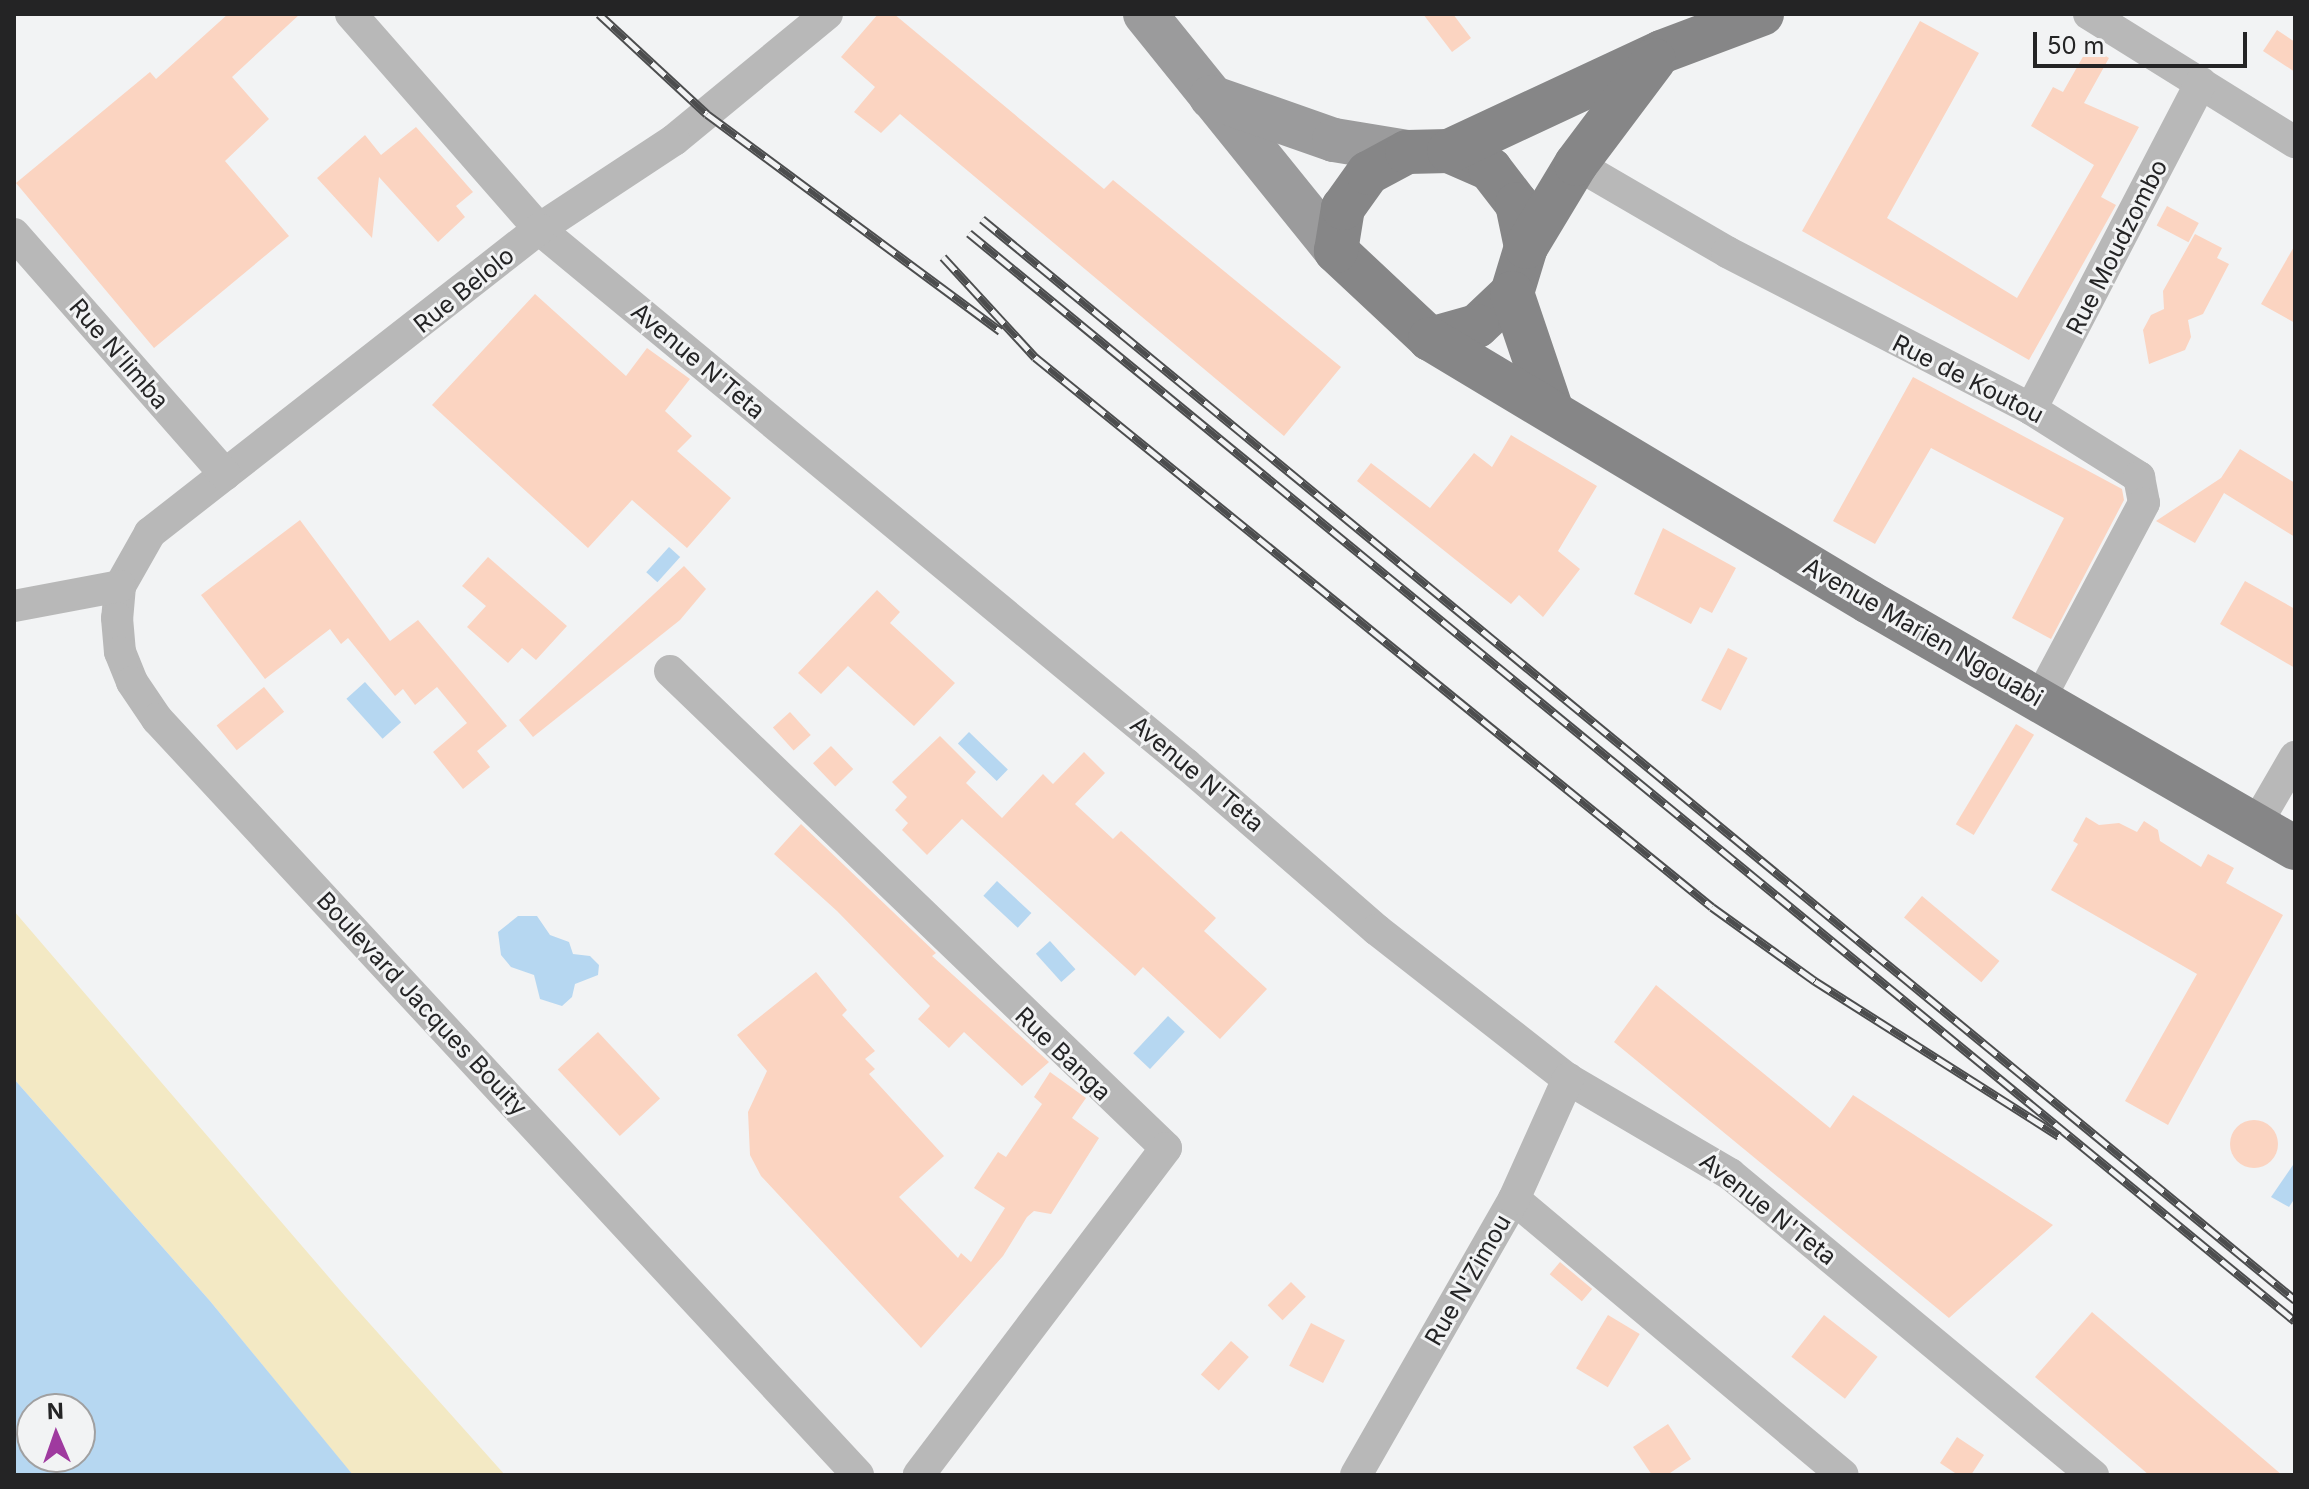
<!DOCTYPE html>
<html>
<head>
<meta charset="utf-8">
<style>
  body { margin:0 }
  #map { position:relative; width:2309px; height:1489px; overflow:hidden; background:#f2f3f4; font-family:Inter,sans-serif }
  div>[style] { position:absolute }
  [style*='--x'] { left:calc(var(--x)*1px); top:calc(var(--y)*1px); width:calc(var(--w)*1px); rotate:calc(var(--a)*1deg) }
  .sand>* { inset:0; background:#f3e9c4 }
  .water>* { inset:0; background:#b6d7f1; transform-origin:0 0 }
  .building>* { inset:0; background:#fbd4c1; transform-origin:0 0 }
  .round { border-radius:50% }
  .street>* { height:32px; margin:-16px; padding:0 16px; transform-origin:16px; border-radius:16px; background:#b8b8b8 }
  .secondary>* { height:44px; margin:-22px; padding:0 22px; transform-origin:22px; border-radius:22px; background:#9b9b9c }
  .primary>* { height:44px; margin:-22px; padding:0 22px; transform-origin:22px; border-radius:22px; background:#868687 }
  .rail>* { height:9px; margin-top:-4.5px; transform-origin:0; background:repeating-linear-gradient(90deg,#f2f3f4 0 18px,#4c4d4e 0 36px); box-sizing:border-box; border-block:2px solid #4c4d4e }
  span { translate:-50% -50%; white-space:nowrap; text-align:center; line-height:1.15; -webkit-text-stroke:6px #f2f3f4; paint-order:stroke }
  .street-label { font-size:24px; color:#242425 }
  .frame { position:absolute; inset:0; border:16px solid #242425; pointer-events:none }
  .north { position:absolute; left:16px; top:1393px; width:80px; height:80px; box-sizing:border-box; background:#f2f3f4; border:2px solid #a0a0a1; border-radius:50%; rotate:358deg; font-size:22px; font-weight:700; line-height:32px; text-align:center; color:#242425 }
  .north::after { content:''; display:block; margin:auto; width:28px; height:36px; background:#9f3a9f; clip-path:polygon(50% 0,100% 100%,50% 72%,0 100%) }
  .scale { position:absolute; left:2033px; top:32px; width:214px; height:36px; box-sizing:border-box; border:4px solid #242425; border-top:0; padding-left:10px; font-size:24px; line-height:28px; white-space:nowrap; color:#242425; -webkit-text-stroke:6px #f2f3f4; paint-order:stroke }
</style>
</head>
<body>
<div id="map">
  <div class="sand">
    <i style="clip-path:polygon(14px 911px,345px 1296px,505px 1475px,353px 1475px,345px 1466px,210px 1301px,14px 1079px)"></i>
  </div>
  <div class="water">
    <i style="left:669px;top:547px;width:15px;height:34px;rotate:42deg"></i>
    <i style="left:365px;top:682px;width:54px;height:25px;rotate:48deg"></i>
    <i style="left:969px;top:732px;width:54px;height:16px;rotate:44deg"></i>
    <i style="left:997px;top:881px;width:47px;height:20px;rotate:43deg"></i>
    <i style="clip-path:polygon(518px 916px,537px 916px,550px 935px,569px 942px,573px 954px,590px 956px,599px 965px,598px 975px,575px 984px,572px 997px,562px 1006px,540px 999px,534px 975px,511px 967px,501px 955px,498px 932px)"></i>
    <i style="left:1050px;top:941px;width:38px;height:19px;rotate:48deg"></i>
    <i style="left:1168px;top:1016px;width:23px;height:51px;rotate:43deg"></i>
    <i style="clip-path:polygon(evenodd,14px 1079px,210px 1301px,353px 1475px,14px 1475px,14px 1079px,32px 1409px,80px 1409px,80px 1457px,32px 1457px,32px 1409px)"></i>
    <i style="clip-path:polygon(2295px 1162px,2295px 1198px,2289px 1207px,2271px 1197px)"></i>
  </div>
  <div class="building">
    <i style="clip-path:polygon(228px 14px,300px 14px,232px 77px,269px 119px,225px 161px,289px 236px,154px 348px,16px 183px,150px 72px,156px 79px)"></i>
    <i style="clip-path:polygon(878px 14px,894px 14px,1104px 189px,1113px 180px,1341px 367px,1284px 436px,900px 114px,881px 133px,854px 112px,875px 87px,841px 57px)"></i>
    <i style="clip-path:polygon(1423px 14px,1453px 14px,1471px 38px,1452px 52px)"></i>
    <i style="clip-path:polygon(1920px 21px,1979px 53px,1887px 218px,2017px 298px,2094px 165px,2031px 126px,2053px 87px,2063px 92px,2089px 46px,2109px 58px,2084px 103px,2139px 127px,2101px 197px,2116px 205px,2029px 360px,1802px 231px)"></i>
    <i style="clip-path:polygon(2277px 30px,2295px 42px,2295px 72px,2263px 51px)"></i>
    <i style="clip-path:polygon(416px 127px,473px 192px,456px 206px,465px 217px,438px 242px,379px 177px,372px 238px,317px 178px,365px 135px,381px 155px)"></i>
    <i style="left:2167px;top:206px;width:36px;height:22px;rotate:28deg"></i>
    <i style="clip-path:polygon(2195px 234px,2222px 248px,2217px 258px,2229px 264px,2203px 314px,2188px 320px,2191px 337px,2185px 350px,2149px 364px,2143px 330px,2151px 315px,2164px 309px,2163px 291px)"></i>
    <i style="clip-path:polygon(2295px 245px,2295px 323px,2261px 304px)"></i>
    <i style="clip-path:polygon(535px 294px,626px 376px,647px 348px,690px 379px,665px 411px,692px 436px,677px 451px,731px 498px,687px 548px,632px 500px,588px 548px,432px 405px)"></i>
    <i style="clip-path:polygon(1913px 377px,2122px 489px,2124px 500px,2051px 639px,2012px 618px,2064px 518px,1931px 448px,1875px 544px,1833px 521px)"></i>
    <i style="clip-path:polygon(1511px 435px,1597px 486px,1558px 551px,1580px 569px,1543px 617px,1519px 595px,1511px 604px,1357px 481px,1371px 463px,1430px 508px,1474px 453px,1492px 467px)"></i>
    <i style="clip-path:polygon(2240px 449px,2295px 483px,2295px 537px,2224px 493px,2195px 543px,2156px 521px,2221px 478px)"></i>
    <i style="clip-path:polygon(300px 520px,390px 641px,418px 620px,507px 726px,477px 751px,490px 767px,463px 789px,433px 752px,467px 723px,437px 687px,415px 705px,403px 689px,395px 696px,348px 638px,341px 644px,330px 629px,265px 679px,201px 595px)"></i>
    <i style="clip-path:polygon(1663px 528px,1736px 568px,1712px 613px,1700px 607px,1691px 624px,1634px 594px)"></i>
    <i style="clip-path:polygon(488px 557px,567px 626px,536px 660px,522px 648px,508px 663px,467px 627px,486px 606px,462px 586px)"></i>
    <i style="clip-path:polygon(684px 566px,706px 589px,680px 620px,533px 737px,519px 720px)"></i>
    <i style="clip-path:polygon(2245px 581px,2295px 609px,2295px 668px,2220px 624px)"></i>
    <i style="clip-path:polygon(877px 590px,900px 612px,890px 623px,955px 683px,914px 726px,848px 666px,821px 694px,798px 673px)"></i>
    <i style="left:1728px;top:648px;width:22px;height:59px;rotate:27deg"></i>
    <i style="left:264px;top:687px;width:32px;height:61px;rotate:51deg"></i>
    <i style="left:790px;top:712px;width:31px;height:23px;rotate:48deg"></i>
    <i style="left:2016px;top:724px;width:21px;height:117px;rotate:31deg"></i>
    <i style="clip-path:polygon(940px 736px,976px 772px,966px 783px,1002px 818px,1043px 774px,1053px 784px,1084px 752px,1105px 773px,1075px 804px,1113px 839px,1121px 831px,1216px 918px,1204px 931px,1267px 989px,1220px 1039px,1143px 967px,1135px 976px,962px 819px,927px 855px,902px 830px,908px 823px,895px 810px,907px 797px,892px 782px)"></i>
    <i style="left:831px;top:746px;width:32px;height:25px;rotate:46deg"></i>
    <i style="clip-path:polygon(2086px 817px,2099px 825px,2119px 823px,2137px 832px,2144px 821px,2158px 830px,2160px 841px,2201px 867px,2208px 854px,2234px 868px,2226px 883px,2283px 915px,2168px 1125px,2125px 1101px,2197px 974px,2051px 890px,2078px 844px,2073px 841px)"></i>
    <i style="clip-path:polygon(801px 824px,936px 953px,932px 956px,1049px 1062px,1022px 1086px,964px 1032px,949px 1048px,918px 1019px,930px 1006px,837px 911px,774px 854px)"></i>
    <i style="left:1922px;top:896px;width:101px;height:28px;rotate:40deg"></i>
    <i style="clip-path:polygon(816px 972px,847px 1010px,842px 1015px,875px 1051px,865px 1059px,875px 1069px,869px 1074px,944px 1156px,899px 1197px,958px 1258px,961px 1253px,971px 1262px,1005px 1208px,974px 1188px,998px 1152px,1006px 1157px,1042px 1104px,1034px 1097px,1050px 1072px,1086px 1098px,1072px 1118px,1099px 1138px,1051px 1214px,1034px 1211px,1027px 1217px,1003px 1256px,921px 1348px,761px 1176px,750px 1155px,748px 1112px,767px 1071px,737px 1035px)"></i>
    <i style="clip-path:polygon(1656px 985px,1830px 1128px,1853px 1095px,2053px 1225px,1949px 1318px,1614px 1042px)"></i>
    <i style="left:598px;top:1032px;width:91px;height:55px;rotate:47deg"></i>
    <i class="round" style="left:2230px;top:1120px;width:48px;height:48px"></i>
    <i style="left:1560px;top:1262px;width:42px;height:16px;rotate:40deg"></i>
    <i style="left:1291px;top:1282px;width:21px;height:33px;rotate:45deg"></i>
    <i style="clip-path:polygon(2092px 1312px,2282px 1475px,2149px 1475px,2035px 1377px)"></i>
    <i style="left:1608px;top:1315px;width:37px;height:62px;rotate:31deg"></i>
    <i style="left:1824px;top:1315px;width:68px;height:53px;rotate:38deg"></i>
    <i style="left:1311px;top:1323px;width:38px;height:48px;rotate:27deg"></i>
    <i style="left:1231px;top:1341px;width:24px;height:45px;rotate:42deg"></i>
    <i style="clip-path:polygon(1668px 1424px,1691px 1459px,1667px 1475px,1652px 1475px,1633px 1447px)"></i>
    <i style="clip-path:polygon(1957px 1437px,1984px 1455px,1971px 1475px,1958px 1475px,1940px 1463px)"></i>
  </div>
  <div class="street">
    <i style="--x:351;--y:14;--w:286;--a:48.8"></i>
    <i style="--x:539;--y:229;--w:840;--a:39.59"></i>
    <i style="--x:1186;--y:764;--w:253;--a:41"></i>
    <i style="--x:1377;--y:930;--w:242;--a:38"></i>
    <i style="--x:1568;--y:1079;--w:188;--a:30.4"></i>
    <i style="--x:1730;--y:1174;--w:472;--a:39.7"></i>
    <i style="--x:827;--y:14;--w:198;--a:140.5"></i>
    <i style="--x:674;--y:140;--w:162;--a:146.6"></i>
    <i style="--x:539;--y:229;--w:494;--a:142"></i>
    <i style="--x:150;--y:533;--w:61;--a:119.5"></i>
    <i style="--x:120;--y:586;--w:32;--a:95"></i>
    <i style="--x:117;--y:618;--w:34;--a:85"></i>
    <i style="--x:120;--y:652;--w:32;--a:68"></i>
    <i style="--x:132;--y:682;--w:45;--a:56"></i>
    <i style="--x:157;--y:719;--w:1031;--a:47.16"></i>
    <i style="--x:2089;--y:14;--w:243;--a:31.9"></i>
    <i style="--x:1576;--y:164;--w:175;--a:30.2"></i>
    <i style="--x:1727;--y:252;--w:342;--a:27.3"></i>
    <i style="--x:2031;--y:409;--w:128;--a:32.2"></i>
    <i style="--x:2139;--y:477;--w:26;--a:79"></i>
    <i style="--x:2144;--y:503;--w:222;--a:118"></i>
    <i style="--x:14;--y:234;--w:320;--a:48.7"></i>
    <i style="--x:2031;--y:409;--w:368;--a:-62.5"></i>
    <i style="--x:14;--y:606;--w:108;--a:-10.7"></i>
    <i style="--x:670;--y:671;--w:688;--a:43.88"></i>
    <i style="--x:1166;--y:1148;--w:410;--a:127.1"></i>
    <i style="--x:2255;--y:826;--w:80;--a:-59.9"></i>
    <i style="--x:1514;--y:1199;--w:429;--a:40"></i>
    <i style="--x:1356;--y:1475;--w:318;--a:-60.2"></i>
    <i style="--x:1514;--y:1199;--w:132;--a:-65.8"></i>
  </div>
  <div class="secondary">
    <i style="--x:1145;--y:14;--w:304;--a:51.1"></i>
    <i style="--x:1211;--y:97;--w:130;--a:19.3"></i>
    <i style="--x:1334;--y:140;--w:74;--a:9.3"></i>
  </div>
  <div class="primary">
    <i style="--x:1449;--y:151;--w:45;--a:23.7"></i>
    <i style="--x:1490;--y:169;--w:44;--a:52.4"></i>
    <i style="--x:1517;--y:204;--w:44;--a:78.2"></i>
    <i style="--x:1526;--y:247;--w:48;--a:106.9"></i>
    <i style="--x:1512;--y:293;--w:48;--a:136.7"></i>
    <i style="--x:1477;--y:326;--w:49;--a:164.5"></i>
    <i style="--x:1430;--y:339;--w:129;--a:-136.9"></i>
    <i style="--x:1336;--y:251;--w:44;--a:-80.8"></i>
    <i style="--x:1343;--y:208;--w:43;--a:-54.5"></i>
    <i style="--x:1368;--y:173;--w:44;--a:-28.3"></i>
    <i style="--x:1407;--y:152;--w:42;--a:-1.4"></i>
    <i style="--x:1449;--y:151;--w:234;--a:-25"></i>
    <i style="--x:1661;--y:52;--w:108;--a:-20.6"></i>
    <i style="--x:1526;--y:247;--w:97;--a:-58.9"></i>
    <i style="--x:1576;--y:164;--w:130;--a:-53.1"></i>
    <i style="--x:1512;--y:293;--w:125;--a:71.3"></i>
    <i style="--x:1430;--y:339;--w:512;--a:30.93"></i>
    <i style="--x:1869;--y:602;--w:492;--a:30"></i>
  </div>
  <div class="rail">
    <i style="--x:599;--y:14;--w:147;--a:42.8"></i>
    <i style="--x:707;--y:114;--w:365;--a:36.5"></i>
    <i style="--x:982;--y:219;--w:1701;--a:39.46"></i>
    <i style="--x:969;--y:233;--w:1715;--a:39.37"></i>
    <i style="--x:943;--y:257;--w:136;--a:47.4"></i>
    <i style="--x:1035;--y:357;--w:872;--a:39.09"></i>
    <i style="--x:1712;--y:907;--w:127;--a:35.7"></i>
    <i style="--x:1815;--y:981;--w:289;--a:32.4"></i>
  </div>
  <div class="street-label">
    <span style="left:2117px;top:247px;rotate:-63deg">Rue Moudzombo</span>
    <span style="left:464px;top:290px;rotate:-39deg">Rue Belolo</span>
    <span style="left:119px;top:354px;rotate:49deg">Rue N'limba</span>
    <span style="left:698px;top:361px;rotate:40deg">Avenue N'Teta</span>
    <span style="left:1968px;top:379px;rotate:27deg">Rue de Koutou</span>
    <span style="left:1923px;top:632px;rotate:30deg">Avenue Marien Ngouabi</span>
    <span style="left:1197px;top:774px;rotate:40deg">Avenue N'Teta</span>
    <span style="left:422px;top:1004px;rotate:47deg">Boulevard Jacques Bouity</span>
    <span style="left:1063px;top:1054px;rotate:44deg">Rue Banga</span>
    <span style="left:1768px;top:1209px;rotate:38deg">Avenue N'Teta</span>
    <span style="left:1468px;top:1280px;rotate:-60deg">Rue N'Zimou</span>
  </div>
  <div class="frame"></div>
  <div class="north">N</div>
  <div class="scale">50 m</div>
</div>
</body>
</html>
